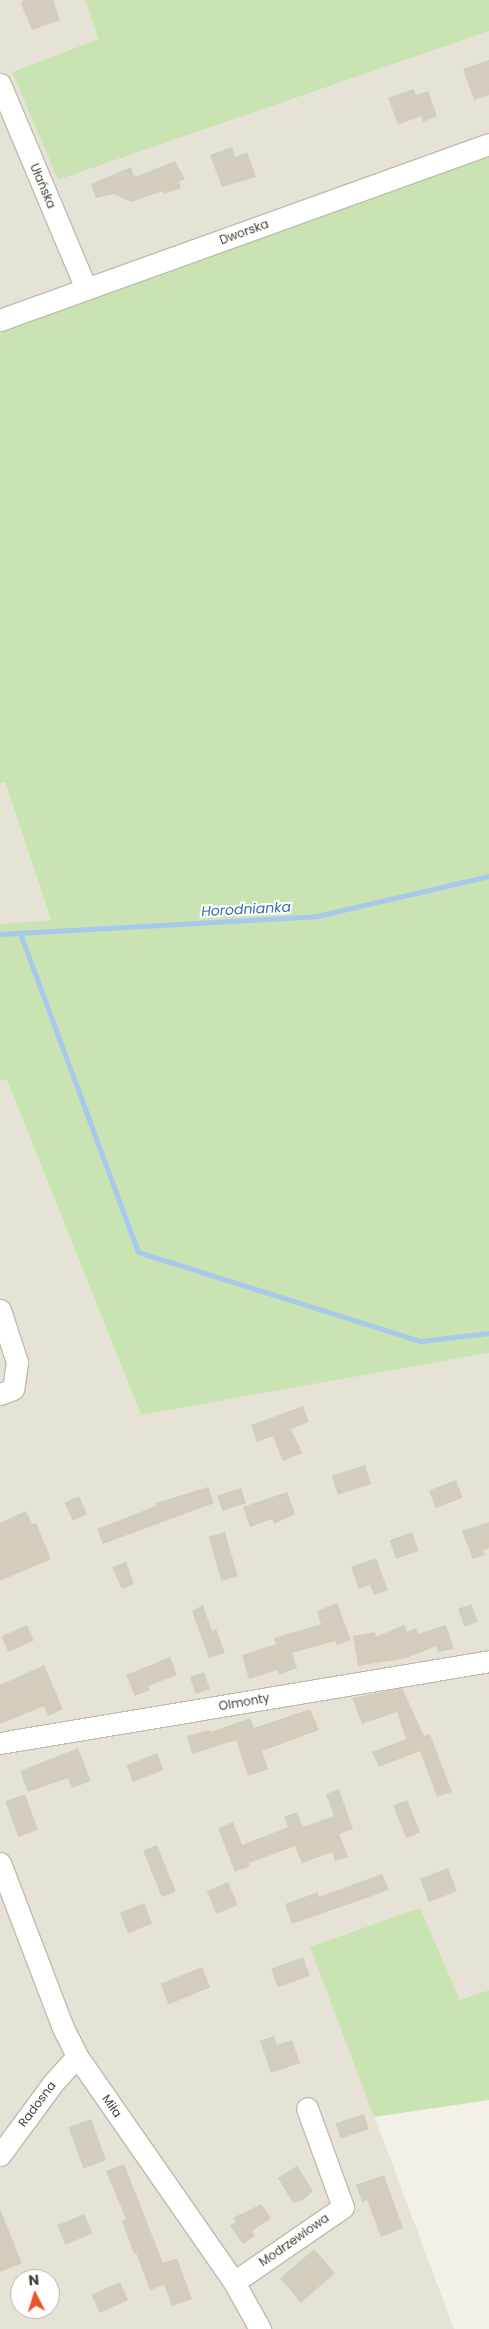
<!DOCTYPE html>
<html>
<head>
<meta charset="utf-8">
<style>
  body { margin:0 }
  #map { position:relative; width:489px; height:2329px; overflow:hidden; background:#f2f0e7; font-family:Poppins,sans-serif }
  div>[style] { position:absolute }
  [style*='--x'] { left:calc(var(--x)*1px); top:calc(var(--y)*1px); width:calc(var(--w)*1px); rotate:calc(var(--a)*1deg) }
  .residential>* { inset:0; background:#e6e2d6 }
  .green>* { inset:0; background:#c9e4b2 }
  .stream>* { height:5px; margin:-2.5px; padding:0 2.5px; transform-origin:2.5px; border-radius:2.5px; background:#a7c9eb }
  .building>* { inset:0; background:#d3cdbd; transform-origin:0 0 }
  .roads { filter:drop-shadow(1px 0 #c0bbad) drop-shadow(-1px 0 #c0bbad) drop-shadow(0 1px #c0bbad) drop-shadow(0 -1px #c0bbad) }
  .minor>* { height:21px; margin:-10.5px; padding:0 10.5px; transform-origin:10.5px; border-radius:10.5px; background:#fff }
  span { translate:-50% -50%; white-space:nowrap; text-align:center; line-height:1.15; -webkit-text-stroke:4px #fff; paint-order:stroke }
  .street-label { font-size:12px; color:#454137 }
  .water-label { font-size:14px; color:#376faa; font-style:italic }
  .north { position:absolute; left:10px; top:2269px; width:50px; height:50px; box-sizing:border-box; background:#fff; border:1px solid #b5b3af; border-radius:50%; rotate:355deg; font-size:14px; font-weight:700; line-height:20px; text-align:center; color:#454137 }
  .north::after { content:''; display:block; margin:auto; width:18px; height:22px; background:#eb5525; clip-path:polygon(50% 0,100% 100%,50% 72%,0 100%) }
</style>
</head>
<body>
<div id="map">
  <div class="residential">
    <i style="clip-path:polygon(0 0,85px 0,100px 39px,12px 72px,58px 180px,489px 31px,489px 154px,0 328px)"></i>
    <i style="clip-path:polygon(5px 782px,51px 920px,0 924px,0 783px)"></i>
    <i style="clip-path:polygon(evenodd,7px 1080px,141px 1415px,489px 1353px,489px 1990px,460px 2001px,311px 1947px,454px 2329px,0 2329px,0 1081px,7px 1080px,20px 2279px,50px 2279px,50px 2309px,20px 2309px,20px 2279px)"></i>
  </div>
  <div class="green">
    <i style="clip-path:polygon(85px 0,489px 0,489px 31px,58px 180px,12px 72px,99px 39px)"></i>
    <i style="clip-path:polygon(489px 154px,489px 1353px,141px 1415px,7px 1080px,0 1081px,0 924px,51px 920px,5px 782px,0 783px,0 328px)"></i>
    <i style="clip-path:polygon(420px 1908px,460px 2000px,489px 1990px,489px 2100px,374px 2117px,310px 1947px)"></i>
  </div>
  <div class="stream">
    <i style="--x:20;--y:933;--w:340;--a:69.7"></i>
    <i style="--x:138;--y:1252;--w:297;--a:17.5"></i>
    <i style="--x:421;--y:1341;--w:68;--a:-6.7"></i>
    <i style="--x:0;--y:934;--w:318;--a:-3.2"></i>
    <i style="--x:317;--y:916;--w:177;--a:-13.1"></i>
  </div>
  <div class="building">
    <i style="clip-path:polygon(23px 0,53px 0,60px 20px,32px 30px,21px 4px)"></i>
    <i style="clip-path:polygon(489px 60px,489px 95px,474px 100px,463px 69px)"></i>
    <i style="clip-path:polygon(414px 89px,416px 95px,428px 91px,437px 116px,423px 122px,421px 116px,398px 125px,388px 98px)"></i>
    <i style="clip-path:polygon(232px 147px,235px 157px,247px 152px,256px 177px,222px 187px,210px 155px)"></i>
    <i style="clip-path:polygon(175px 161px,185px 179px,179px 182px,181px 188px,164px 194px,163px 191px,131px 202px,114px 194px,96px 198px,91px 184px,131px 167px,133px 175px,137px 176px)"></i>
    <i style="clip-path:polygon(303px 1406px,309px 1422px,291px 1429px,302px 1453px,283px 1461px,273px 1436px,257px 1442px,251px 1425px)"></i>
    <i style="left:365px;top:1465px;width:20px;height:35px;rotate:72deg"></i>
    <i style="left:456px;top:1480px;width:19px;height:29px;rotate:69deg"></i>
    <i style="clip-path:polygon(208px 1487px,214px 1503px,103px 1544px,97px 1529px,156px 1506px,156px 1503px)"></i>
    <i style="left:241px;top:1488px;width:16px;height:25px;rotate:72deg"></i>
    <i style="clip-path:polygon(287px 1492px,295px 1514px,274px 1524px,272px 1519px,250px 1527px,243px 1507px)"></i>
    <i style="left:79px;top:1496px;width:20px;height:16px;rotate:66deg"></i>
    <i style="clip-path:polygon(26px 1511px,32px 1524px,36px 1523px,51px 1559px,0 1581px,0 1523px)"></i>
    <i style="clip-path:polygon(489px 1522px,489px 1548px,483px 1550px,485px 1555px,473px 1559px,462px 1531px)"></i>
    <i style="left:225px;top:1532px;width:46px;height:17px;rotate:74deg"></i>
    <i style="left:412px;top:1532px;width:20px;height:24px;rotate:70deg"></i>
    <i style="clip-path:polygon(376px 1558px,388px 1590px,374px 1595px,370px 1585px,359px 1589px,351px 1567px)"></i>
    <i style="clip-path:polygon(126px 1562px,134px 1584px,122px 1589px,112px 1567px)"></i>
    <i style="clip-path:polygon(337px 1603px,351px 1640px,337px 1645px,335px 1641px,292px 1653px,297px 1668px,279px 1675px,277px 1670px,249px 1679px,242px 1655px,276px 1644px,274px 1638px,321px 1624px,317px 1611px)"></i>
    <i style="left:471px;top:1604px;width:19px;height:14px;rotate:69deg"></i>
    <i style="clip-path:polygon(203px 1605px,212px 1631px,216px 1629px,225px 1653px,209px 1658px,192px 1611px)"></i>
    <i style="left:27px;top:1625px;width:17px;height:28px;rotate:66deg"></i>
    <i style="clip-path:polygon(404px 1625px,407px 1632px,416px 1628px,418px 1634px,446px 1625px,454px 1649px,438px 1652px,436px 1646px,407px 1658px,358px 1666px,353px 1636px,375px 1632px,376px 1637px)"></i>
    <i style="clip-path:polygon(170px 1657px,177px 1675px,148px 1686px,150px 1690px,135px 1696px,126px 1675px)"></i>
    <i style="clip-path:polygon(44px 1665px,63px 1709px,48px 1716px,44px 1706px,0 1724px,0 1685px)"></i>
    <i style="left:204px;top:1672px;width:18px;height:15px;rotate:71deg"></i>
    <i style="clip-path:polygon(402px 1688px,424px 1736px,430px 1734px,452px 1792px,437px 1797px,420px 1751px,379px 1767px,372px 1752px,406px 1739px,397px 1712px,362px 1724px,352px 1698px)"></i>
    <i style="clip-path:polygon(310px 1709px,319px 1730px,262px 1751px,268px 1769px,248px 1776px,236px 1740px,192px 1754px,187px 1736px,210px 1730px,211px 1732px,250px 1718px,254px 1728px)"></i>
    <i style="clip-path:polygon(78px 1748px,91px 1781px,72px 1788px,68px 1778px,28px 1792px,20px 1771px)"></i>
    <i style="left:157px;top:1753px;width:18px;height:33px;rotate:68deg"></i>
    <i style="clip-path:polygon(339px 1789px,353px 1829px,339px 1834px,348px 1857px,335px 1861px,332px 1852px,302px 1863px,295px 1846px,249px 1863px,250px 1866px,235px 1872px,218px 1828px,233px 1822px,242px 1845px,288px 1827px,284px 1817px,297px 1812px,303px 1827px,334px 1816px,326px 1794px)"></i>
    <i style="left:25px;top:1794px;width:38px;height:21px;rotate:70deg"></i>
    <i style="left:407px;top:1800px;width:35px;height:15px;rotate:68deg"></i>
    <i style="left:157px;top:1845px;width:50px;height:15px;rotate:68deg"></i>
    <i style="left:448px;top:1868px;width:25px;height:30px;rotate:69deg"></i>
    <i style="clip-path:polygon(382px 1874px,389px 1890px,292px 1924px,285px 1904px,318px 1892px,319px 1897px)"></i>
    <i style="left:228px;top:1882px;width:25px;height:23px;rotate:67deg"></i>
    <i style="left:144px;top:1903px;width:22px;height:26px;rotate:68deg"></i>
    <i style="left:303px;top:1957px;width:20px;height:34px;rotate:70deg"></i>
    <i style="left:202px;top:1967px;width:22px;height:45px;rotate:68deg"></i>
    <i style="clip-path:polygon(274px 2036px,277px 2045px,292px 2040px,300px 2063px,271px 2073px,260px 2041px)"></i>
    <i style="left:364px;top:2114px;width:16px;height:30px;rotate:72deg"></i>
    <i style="left:91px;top:2119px;width:44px;height:24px;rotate:70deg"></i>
    <i style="clip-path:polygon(124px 2164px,163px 2263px,177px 2258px,192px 2299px,172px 2306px,164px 2285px,150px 2290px,136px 2253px,134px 2254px,122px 2221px,126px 2219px,106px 2171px)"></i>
    <i style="clip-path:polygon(297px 2166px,313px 2191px,303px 2200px,293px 2203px,278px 2178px)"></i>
    <i style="clip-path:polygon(384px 2175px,403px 2228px,381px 2237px,367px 2200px,362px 2202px,356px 2185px)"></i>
    <i style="clip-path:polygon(261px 2204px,271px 2218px,252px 2231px,255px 2236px,243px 2244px,230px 2226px,236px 2221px,233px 2218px)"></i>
    <i style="clip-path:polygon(0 2209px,22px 2263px,0 2272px)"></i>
    <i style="left:84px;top:2214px;width:21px;height:29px;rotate:67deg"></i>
    <i style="left:314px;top:2249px;width:32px;height:45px;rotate:49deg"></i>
    <i style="left:120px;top:2282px;width:20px;height:31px;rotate:66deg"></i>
  </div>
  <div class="roads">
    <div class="minor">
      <i style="--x:0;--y:84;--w:222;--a:67.2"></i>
      <i style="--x:0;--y:320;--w:520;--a:-19.79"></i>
      <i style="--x:0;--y:1310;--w:55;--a:71.9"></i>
      <i style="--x:17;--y:1362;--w:27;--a:98"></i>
      <i style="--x:13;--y:1389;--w:14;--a:159"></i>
      <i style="--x:0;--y:1743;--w:496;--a:-9.5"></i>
      <i style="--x:0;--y:1863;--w:177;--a:69.1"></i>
      <i style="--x:63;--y:2028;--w:31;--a:63"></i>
      <i style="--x:77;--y:2056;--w:275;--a:55.2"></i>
      <i style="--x:234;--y:2282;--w:54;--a:61"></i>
      <i style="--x:0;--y:2155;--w:89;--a:-53.6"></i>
      <i style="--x:53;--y:2083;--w:36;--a:-48"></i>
      <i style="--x:234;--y:2282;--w:132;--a:-34.5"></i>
      <i style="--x:343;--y:2207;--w:105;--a:-110"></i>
    </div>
  </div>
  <div class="street-label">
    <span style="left:43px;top:186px;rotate:67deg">Ułańska</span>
    <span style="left:244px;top:232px;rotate:-20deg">Dworska</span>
    <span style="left:244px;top:1702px;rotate:-10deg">Olmonty</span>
    <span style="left:37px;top:2104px;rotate:-53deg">Radosna</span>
    <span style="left:112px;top:2106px;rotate:55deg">Miła</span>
    <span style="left:294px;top:2240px;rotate:-35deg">Modrzewiowa</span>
  </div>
  <div class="water-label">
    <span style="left:246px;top:909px;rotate:-3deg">Horodnianka</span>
  </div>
  <div class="north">N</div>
</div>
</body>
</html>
